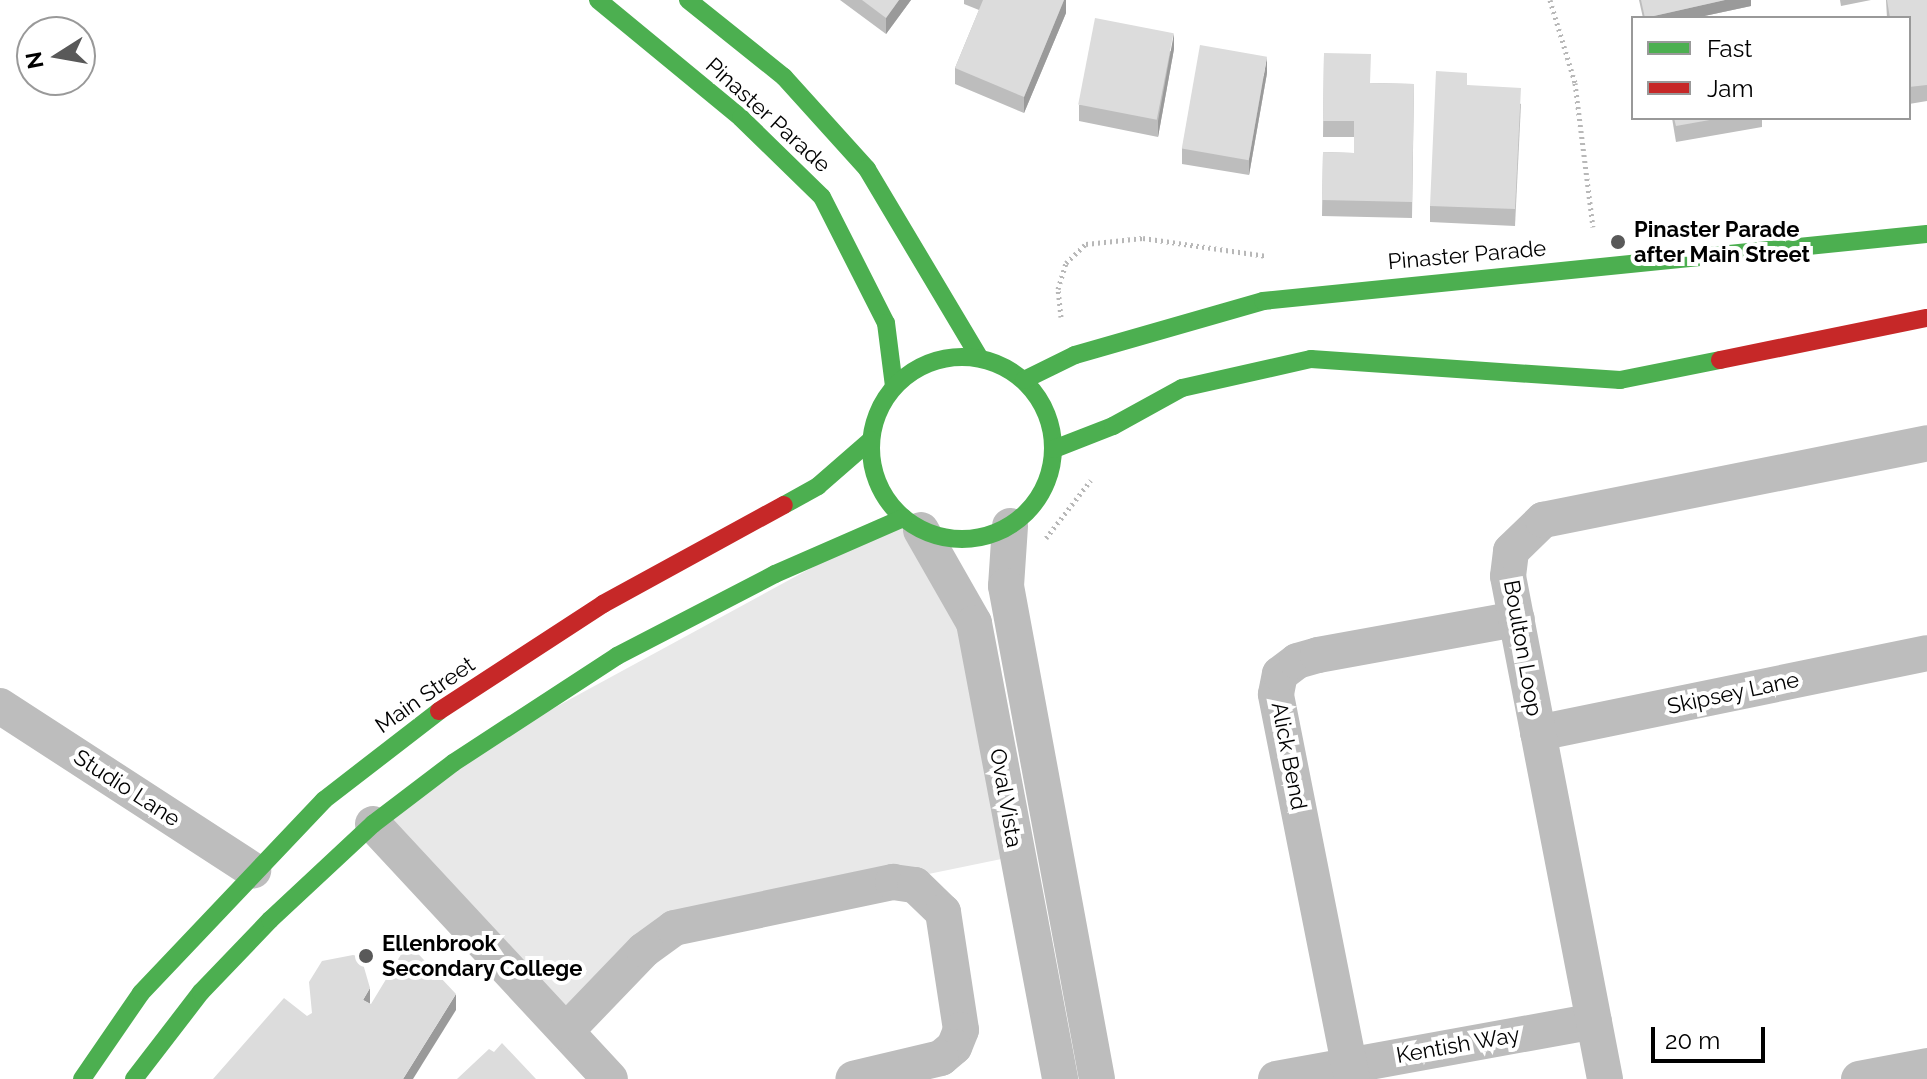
<!DOCTYPE html>
<html>
<head>
<meta charset="utf-8">
<style>
  body { margin:0 }
  #map { position:relative; width:1927px; height:1079px; overflow:hidden; background:#fff; font-family:Raleway,sans-serif }
  div>[style] { position:absolute }
  [style*='--x'] { left:calc(var(--x)*1px); top:calc(var(--y)*1px); width:calc(var(--w)*1px); rotate:calc(var(--a)*1deg) }
  .green>* { inset:0; background:#e8e8e8 }
  .path>* { height:5px; margin-top:-2.5px; transform-origin:0; background:repeating-linear-gradient(90deg,#b8b8b8 0 2px,transparent 0 6px) }
  .street>* { height:36px; margin:-18px; padding:0 18px; transform-origin:18px; border-radius:18px; background:#bdbdbd }
  .fast>* { height:18px; margin:-9px; padding:0 9px; transform-origin:9px; border-radius:9px; background:#4caf50 }
  .fast>.ring { margin:-9px; padding:0; box-sizing:content-box; background:none; border:18px solid #4caf50; border-radius:50% }
  .jam>* { height:18px; margin:-9px; padding:0 9px; transform-origin:9px; border-radius:9px; background:#c62828 }
  .wall>* { inset:0; background:#bdbdbd }
  .shaded-wall>* { inset:0; background:#9a9a9a }
  .building>* { inset:0; background:#dcdcdc; transform-origin:0 0 }
  .dots>* { width:22px; height:22px; translate:-50% -50%; box-sizing:border-box; border:4px solid #fff; border-radius:50% }
  span { translate:-50% -50%; white-space:nowrap; text-align:center; line-height:1.15; -webkit-text-stroke:8px #fff; paint-order:stroke }
  .street-label { font-size:22px; color:#000 }
  .poi-label { font-size:22px; color:#000; font-weight:700 }
  .left { translate:0 -50%; text-align:left }
  .legend { position:absolute; left:1631px; top:16px; width:280px; height:104px; box-sizing:border-box; background:#fff; border:2px solid #999; margin:0; padding:10px 14px; list-style:none; font-size:24px; color:#000 }
  .legend li { display:flex; align-items:center; gap:16px; height:40px }
  .legend b { width:40px; border:2px solid #999 }
  .north { position:absolute; left:16px; top:16px; width:80px; height:80px; box-sizing:border-box; background:#fff; border:2px solid #999; border-radius:50%; rotate:259deg; font-size:22px; font-weight:700; line-height:32px; text-align:center; color:#000 }
  .north::after { content:''; display:block; margin:auto; width:28px; height:36px; background:#595959; clip-path:polygon(50% 0,100% 100%,50% 72%,0 100%) }
  .scale { position:absolute; left:1651px; top:1027px; width:114px; height:36px; box-sizing:border-box; border:4px solid #000; border-top:0; padding-left:10px; font-size:24px; line-height:28px; white-space:nowrap; color:#000; -webkit-text-stroke:6px #fff; paint-order:stroke }
</style>
</head>
<body>
<div id="map">
  <div class="green">
    <i style="clip-path:polygon(903px 518px,947px 570px,1016px 856px,695px 922px,566px 1031px,373px 824px,453px 763px)"></i>
  </div>
  <div class="path">
    <i style="--x:1550;--y:0;--w:87;--a:73.2"></i>
    <i style="--x:1575;--y:83;--w:145;--a:82.9"></i>
    <i style="--x:1061;--y:317;--w:28;--a:-96"></i>
    <i style="--x:1058;--y:289;--w:27;--a:-73"></i>
    <i style="--x:1066;--y:263;--w:28;--a:-44"></i>
    <i style="--x:1086;--y:244;--w:57;--a:-6"></i>
    <i style="--x:1143;--y:238;--w:125;--a:8.3"></i>
    <i style="--x:1046;--y:538;--w:73;--a:-52.2"></i>
  </div>
  <div class="street">
    <i style="--x:1010;--y:526;--w:60;--a:93.8"></i>
    <i style="--x:1006;--y:586;--w:501;--a:79.54"></i>
    <i style="--x:921;--y:530;--w:107;--a:60.3"></i>
    <i style="--x:974;--y:623;--w:464;--a:79.3"></i>
    <i style="--x:0;--y:706;--w:302;--a:33"></i>
    <i style="--x:1538;--y:733;--w:397;--a:-11.6"></i>
    <i style="--x:373;--y:824;--w:348;--a:47.1"></i>
    <i style="--x:566;--y:1031;--w:112;--a:-46.1"></i>
    <i style="--x:644;--y:950;--w:37;--a:-36"></i>
    <i style="--x:674;--y:928;--w:224;--a:-11.9"></i>
    <i style="--x:893;--y:882;--w:22;--a:8"></i>
    <i style="--x:915;--y:885;--w:39;--a:44"></i>
    <i style="--x:943;--y:912;--w:119;--a:81.3"></i>
    <i style="--x:961;--y:1030;--w:18;--a:112"></i>
    <i style="--x:954;--y:1047;--w:17;--a:140"></i>
    <i style="--x:941;--y:1058;--w:90;--a:166.6"></i>
    <i style="--x:1276;--y:1079;--w:323;--a:-10.3"></i>
    <i style="--x:1352;--y:1079;--w:392;--a:-101.2"></i>
    <i style="--x:1276;--y:694;--w:20;--a:-79"></i>
    <i style="--x:1280;--y:674;--w:21;--a:-37"></i>
    <i style="--x:1297;--y:661;--w:22;--a:-16"></i>
    <i style="--x:1318;--y:655;--w:202;--a:-10.3"></i>
    <i style="--x:1605;--y:1079;--w:512;--a:-100.92"></i>
    <i style="--x:1508;--y:576;--w:25;--a:-83"></i>
    <i style="--x:1511;--y:551;--w:45;--a:-44.1"></i>
    <i style="--x:1543;--y:520;--w:392;--a:-11.3"></i>
    <i style="--x:1859;--y:1079;--w:69;--a:-10.8"></i>
  </div>
  <div class="fast">
    <i style="--x:598;--y:0;--w:185;--a:39.5"></i>
    <i style="--x:741;--y:118;--w:113;--a:44.3"></i>
    <i style="--x:822;--y:197;--w:141;--a:63.1"></i>
    <i style="--x:886;--y:323;--w:64;--a:82.8"></i>
    <i style="--x:688;--y:0;--w:123;--a:38.7"></i>
    <i style="--x:784;--y:77;--w:124;--a:47.9"></i>
    <i style="--x:867;--y:169;--w:219;--a:59.2"></i>
    <i class="ring" style="left:871px;top:357px;width:164px;height:164px"></i>
    <i style="--x:1024;--y:380;--w:57;--a:-26.1"></i>
    <i style="--x:1075;--y:355;--w:196;--a:-16"></i>
    <i style="--x:1263;--y:301;--w:667;--a:-5.76"></i>
    <i style="--x:1054;--y:449;--w:63;--a:-21.3"></i>
    <i style="--x:1113;--y:426;--w:79;--a:-28.8"></i>
    <i style="--x:1182;--y:388;--w:132;--a:-12.7"></i>
    <i style="--x:1311;--y:359;--w:310;--a:3.9"></i>
    <i style="--x:1620;--y:380;--w:102;--a:-11.3"></i>
    <i style="--x:784;--y:505;--w:39;--a:-29"></i>
    <i style="--x:818;--y:486;--w:70;--a:-41"></i>
    <i style="--x:82;--y:1079;--w:104;--a:-55.5"></i>
    <i style="--x:141;--y:993;--w:266;--a:-46.5"></i>
    <i style="--x:324;--y:800;--w:145;--a:-37.7"></i>
    <i style="--x:134;--y:1079;--w:110;--a:-52.4"></i>
    <i style="--x:201;--y:992;--w:100;--a:-46.2"></i>
    <i style="--x:270;--y:920;--w:141;--a:-43"></i>
    <i style="--x:373;--y:824;--w:101;--a:-37.3"></i>
    <i style="--x:453;--y:763;--w:196;--a:-33.1"></i>
    <i style="--x:617;--y:656;--w:178;--a:-27.4"></i>
    <i style="--x:775;--y:574;--w:140;--a:-23.6"></i>
  </div>
  <div class="jam">
    <i style="--x:1720;--y:360;--w:211;--a:-11.5"></i>
    <i style="--x:439;--y:711;--w:196;--a:-33.1"></i>
    <i style="--x:603;--y:604;--w:206;--a:-28.7"></i>
  </div>
  <div class="wall">
    <i style="clip-path:polygon(840px 0,911px 0,886px 34px)"></i>
    <i style="clip-path:polygon(964px 0,1066px 0,1066px 13px,1024px 113px,955px 84px,955px 68px,979px 10px,964px 4px)"></i>
    <i style="clip-path:polygon(1639px 0,1751px 0,1751px 6px,1695px 18px,1643px 18px)"></i>
    <i style="clip-path:polygon(1840px 0,1871px 0,1841px 6px)"></i>
    <i style="clip-path:polygon(1886px 0,1927px 0,1927px 101px,1909px 104px,1909px 18px,1887px 18px)"></i>
    <i style="clip-path:polygon(1174px 49px,1158px 137px,1079px 121px,1079px 105px)"></i>
    <i style="clip-path:polygon(1324px 53px,1370px 83px,1414px 84px,1412px 218px,1322px 216px,1323px 152px,1354px 153px,1354px 137px,1323px 137px)"></i>
    <i style="clip-path:polygon(1267px 73px,1249px 175px,1182px 164px,1182px 148px)"></i>
    <i style="clip-path:polygon(1467px 85px,1521px 104px,1515px 226px,1430px 222px,1430px 206px)"></i>
    <i style="clip-path:polygon(1672px 118px,1762px 118px,1762px 127px,1676px 142px)"></i>
  </div>
  <div class="shaded-wall">
    <i style="clip-path:polygon(899px 0,911px 0,886px 34px,886px 18px)"></i>
    <i style="clip-path:polygon(1064px 0,1066px 0,1066px 13px,1024px 113px,1024px 97px)"></i>
    <i style="clip-path:polygon(1725px 0,1751px 0,1751px 6px,1695px 18px,1645px 18px)"></i>
    <i style="clip-path:polygon(1174px 33px,1174px 49px,1158px 137px,1158px 121px)"></i>
    <i style="clip-path:polygon(1267px 57px,1267px 73px,1249px 175px,1249px 159px)"></i>
    <i style="clip-path:polygon(370px 988px,370px 1004px,363px 1000px)"></i>
    <i style="clip-path:polygon(456px 994px,456px 1010px,413px 1079px,403px 1079px)"></i>
  </div>
  <div class="building">
    <i style="clip-path:polygon(862px 0,899px 0,886px 18px)"></i>
    <i style="clip-path:polygon(983px 0,1064px 0,1024px 97px,955px 68px)"></i>
    <i style="clip-path:polygon(1641px 0,1725px 0,1645px 18px)"></i>
    <i style="clip-path:polygon(1887px 0,1927px 0,1927px 85px,1909px 87px,1909px 18px,1890px 18px)"></i>
    <i style="left:1095px;top:18px;width:80px;height:88px;rotate:11deg"></i>
    <i style="left:1200px;top:45px;width:68px;height:105px;rotate:10deg"></i>
    <i style="clip-path:polygon(1324px 53px,1371px 54px,1370px 83px,1414px 84px,1412px 202px,1322px 200px,1323px 152px,1354px 153px,1354px 121px,1323px 121px)"></i>
    <i style="clip-path:polygon(1436px 71px,1467px 73px,1467px 85px,1521px 88px,1515px 209px,1430px 206px)"></i>
    <i style="clip-path:polygon(1674px 118px,1721px 118px,1676px 126px)"></i>
    <i style="clip-path:polygon(408px 943px,456px 994px,403px 1079px,213px 1079px,284px 998px,307px 1016px,312px 1013px,309px 982px,322px 961px,353px 955px,361px 957px,370px 988px,363px 1000px,371px 1004px)"></i>
    <i style="clip-path:polygon(502px 1043px,536px 1079px,457px 1079px,489px 1049px,494px 1052px)"></i>
  </div>
  <div class="dots">
    <i style="left:1618px;top:242px;background:#595959"></i>
    <i style="left:366px;top:956px;background:#595959"></i>
  </div>
  <div class="street-label">
    <span style="left:768px;top:115px;rotate:42deg">Pinaster Parade</span>
    <span style="left:1467px;top:255px;rotate:-5deg">Pinaster Parade</span>
    <span style="left:1523px;top:648px;rotate:80deg">Boulton Loop</span>
    <span style="left:1733px;top:693px;rotate:-12deg">Skipsey Lane</span>
    <span style="left:425px;top:695px;rotate:-35deg">Main Street</span>
    <span style="left:1289px;top:756px;rotate:79deg">Alick Bend</span>
    <span style="left:127px;top:788px;rotate:33deg">Studio Lane</span>
    <span style="left:1006px;top:798px;rotate:80deg">Oval Vista</span>
    <span style="left:1458px;top:1045px;rotate:-10deg">Kentish Way</span>
  </div>
  <div class="poi-label">
    <span class="left" style="left:1634px;top:242px">Pinaster Parade<br>after Main Street</span>
    <span class="left" style="left:382px;top:956px">Ellenbrook<br>Secondary College</span>
  </div>
  <ul class="legend">
  <li><b style="height:10px;background:#4caf50"></b>Fast</li>
  <li><b style="height:10px;background:#c62828"></b>Jam</li>
  </ul>
  <div class="north">N</div>
  <div class="scale">20 m</div>
</div>
</body>
</html>
